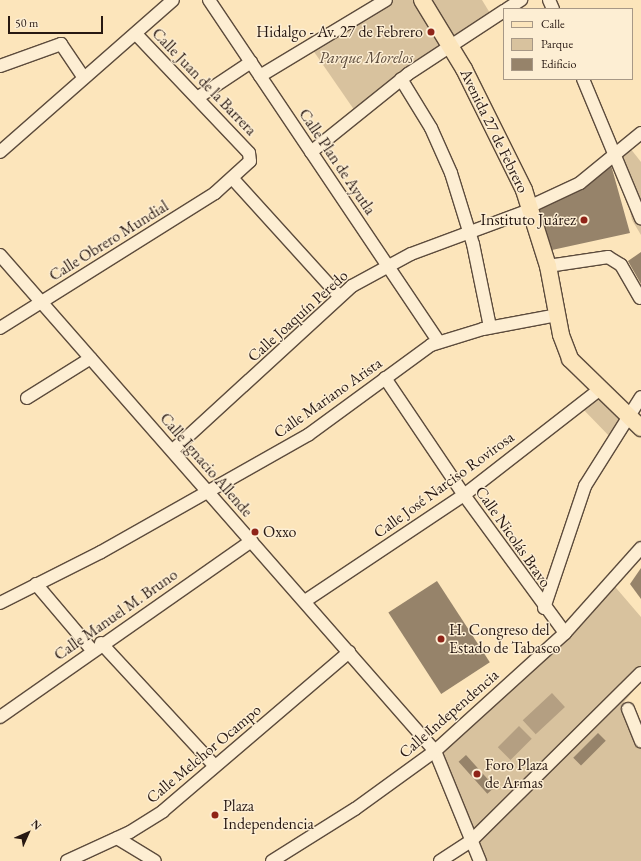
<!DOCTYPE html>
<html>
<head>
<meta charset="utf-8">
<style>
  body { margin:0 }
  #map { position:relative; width:641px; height:861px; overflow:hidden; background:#fce5bb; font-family:"EB Garamond",serif }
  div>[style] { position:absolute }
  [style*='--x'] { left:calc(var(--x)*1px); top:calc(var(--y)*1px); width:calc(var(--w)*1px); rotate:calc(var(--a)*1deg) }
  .green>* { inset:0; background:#d8c29e }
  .water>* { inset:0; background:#b49f82; transform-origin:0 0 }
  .building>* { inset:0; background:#96836a; transform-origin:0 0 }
  .roads { filter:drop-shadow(1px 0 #5c4b3c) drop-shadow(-1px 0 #5c4b3c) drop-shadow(0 1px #5c4b3c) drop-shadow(0 -1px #5c4b3c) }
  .minor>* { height:12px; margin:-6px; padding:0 6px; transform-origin:6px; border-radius:6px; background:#fdeed3 }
  .major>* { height:16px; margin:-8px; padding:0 8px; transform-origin:8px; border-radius:8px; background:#fce5bb }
  .dots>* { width:11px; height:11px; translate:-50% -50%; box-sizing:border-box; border:2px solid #fdeed3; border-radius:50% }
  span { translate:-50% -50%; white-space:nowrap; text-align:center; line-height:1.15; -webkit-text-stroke:3px #fdeed3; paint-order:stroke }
  .poi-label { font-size:16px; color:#271812 }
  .right { translate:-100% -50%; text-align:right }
  .left { translate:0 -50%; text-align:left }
  .park-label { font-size:16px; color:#5c4b3c; font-style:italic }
  .street-label { font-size:16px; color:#271812 }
  .legend { position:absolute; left:503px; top:8px; width:130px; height:72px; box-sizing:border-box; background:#fdeed3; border:1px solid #a79886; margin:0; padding:5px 7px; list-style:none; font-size:12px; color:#271812 }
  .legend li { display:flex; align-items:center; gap:8px; height:20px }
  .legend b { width:20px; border:1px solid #a79886 }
  .north { position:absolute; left:8px; top:813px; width:40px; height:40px; -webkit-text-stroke:3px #fdeed3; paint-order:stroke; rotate:45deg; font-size:11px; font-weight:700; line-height:16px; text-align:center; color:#271812 }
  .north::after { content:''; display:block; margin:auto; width:14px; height:18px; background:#271812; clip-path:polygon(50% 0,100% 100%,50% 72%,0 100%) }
  .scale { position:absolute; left:8px; top:16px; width:95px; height:18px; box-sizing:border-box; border:2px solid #271812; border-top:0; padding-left:5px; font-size:12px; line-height:14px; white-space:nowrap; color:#271812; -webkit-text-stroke:3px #fdeed3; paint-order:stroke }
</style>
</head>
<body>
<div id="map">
  <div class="green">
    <i style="clip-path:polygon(386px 0,482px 0,493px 18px,357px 114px,310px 46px)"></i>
    <i style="clip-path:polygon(630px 148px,641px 162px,641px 235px,632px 220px,619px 161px)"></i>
    <i style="clip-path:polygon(599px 390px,629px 417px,613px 440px,579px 405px)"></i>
    <i style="clip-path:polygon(611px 582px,641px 617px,641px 682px,624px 702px,641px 742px,641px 861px,480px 861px,435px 751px)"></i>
  </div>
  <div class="water">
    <i style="left:552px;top:693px;width:19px;height:40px;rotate:47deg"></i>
    <i style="left:519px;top:726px;width:18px;height:30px;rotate:45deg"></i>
  </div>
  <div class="building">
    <i style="clip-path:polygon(611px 165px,630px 233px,552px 250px,539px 207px,571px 194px)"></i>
    <i style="clip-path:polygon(641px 252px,641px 284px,628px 261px)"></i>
    <i style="clip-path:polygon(641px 568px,641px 599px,630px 584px)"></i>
    <i style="left:437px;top:581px;width:97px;height:58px;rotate:57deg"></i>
    <i style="left:598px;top:733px;width:11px;height:35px;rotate:45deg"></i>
    <i style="left:466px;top:755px;width:43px;height:10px;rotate:48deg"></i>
  </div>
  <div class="roads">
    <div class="minor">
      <i style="--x:209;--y:0;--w:412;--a:56.1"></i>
      <i style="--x:549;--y:0;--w:10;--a:66"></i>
      <i style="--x:507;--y:9;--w:17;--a:-33"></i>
      <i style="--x:0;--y:66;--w:65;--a:-19.8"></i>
      <i style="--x:61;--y:44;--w:40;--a:56"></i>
      <i style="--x:260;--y:76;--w:147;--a:-31.1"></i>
      <i style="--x:401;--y:79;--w:57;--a:58.5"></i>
      <i style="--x:431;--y:128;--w:49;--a:66"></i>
      <i style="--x:451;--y:173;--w:74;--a:72.8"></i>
      <i style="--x:473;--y:244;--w:85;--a:78.4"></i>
      <i style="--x:583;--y:79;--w:151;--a:67.4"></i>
      <i style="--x:197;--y:98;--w:65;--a:-33.7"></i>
      <i style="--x:0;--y:152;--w:230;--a:-41.3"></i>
      <i style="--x:311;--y:152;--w:124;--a:-38.8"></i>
      <i style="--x:408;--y:74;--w:115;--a:-33.3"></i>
      <i style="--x:233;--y:179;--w:158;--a:47.8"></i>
      <i style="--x:531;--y:206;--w:54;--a:-25.1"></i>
      <i style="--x:580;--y:183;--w:79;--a:-39.3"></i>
      <i style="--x:0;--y:255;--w:660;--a:48.75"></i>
      <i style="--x:435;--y:751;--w:119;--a:67.8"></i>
      <i style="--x:548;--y:266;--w:61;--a:-8.5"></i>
      <i style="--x:608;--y:257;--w:15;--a:32"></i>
      <i style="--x:621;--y:265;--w:38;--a:60"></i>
      <i style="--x:0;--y:328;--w:254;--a:-32.1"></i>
      <i style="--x:215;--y:193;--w:47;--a:-42.4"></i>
      <i style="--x:250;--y:161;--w:8;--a:-97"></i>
      <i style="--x:249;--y:153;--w:164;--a:-133.5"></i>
      <i style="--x:385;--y:378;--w:141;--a:56"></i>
      <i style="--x:464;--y:495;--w:171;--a:53.8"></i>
      <i style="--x:27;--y:398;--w:75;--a:-32"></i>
      <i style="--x:173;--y:450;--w:243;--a:-42.5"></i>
      <i style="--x:352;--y:286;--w:67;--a:-28.5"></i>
      <i style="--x:411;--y:254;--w:129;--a:-20.4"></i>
      <i style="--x:36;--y:584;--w:87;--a:49.7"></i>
      <i style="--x:305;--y:601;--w:191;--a:-33.7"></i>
      <i style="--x:464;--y:495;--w:171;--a:-37.9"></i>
      <i style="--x:0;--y:603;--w:113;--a:-26.8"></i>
      <i style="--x:101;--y:552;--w:238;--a:-29.5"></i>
      <i style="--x:308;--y:435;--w:152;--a:-36.2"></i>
      <i style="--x:431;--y:345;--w:54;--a:-17.1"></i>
      <i style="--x:483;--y:329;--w:75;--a:-10.7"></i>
      <i style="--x:544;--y:608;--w:129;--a:-71.4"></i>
      <i style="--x:585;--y:486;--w:105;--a:-57.8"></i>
      <i style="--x:101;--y:643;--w:166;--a:47.2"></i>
      <i style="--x:628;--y:709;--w:35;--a:68"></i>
      <i style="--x:0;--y:717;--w:307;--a:-35"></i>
      <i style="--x:117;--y:838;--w:44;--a:31.2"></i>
      <i style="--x:67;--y:861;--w:69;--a:-24.7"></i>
      <i style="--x:130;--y:832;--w:39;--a:-32"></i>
      <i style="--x:163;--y:811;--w:245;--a:-40.5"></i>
      <i style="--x:272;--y:861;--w:98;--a:-32.1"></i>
      <i style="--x:355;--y:809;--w:99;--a:-35.9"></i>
      <i style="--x:435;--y:751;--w:176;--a:-42.2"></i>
      <i style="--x:565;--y:633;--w:114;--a:-48.2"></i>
      <i style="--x:440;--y:861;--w:37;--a:-33"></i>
      <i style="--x:471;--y:841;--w:239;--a:-44.7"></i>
    </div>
    <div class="major">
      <i style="--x:422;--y:0;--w:81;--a:58.7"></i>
      <i style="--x:464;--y:69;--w:135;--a:63.6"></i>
      <i style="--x:524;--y:190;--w:80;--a:72.5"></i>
      <i style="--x:548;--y:266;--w:70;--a:79.3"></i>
      <i style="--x:561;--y:335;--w:26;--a:69"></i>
      <i style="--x:570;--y:359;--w:99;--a:44.2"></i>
    </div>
  </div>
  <div class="dots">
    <i style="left:431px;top:32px;background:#8f2418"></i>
    <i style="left:584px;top:220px;background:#8f2418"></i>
    <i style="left:255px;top:532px;background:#8f2418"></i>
    <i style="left:441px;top:639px;background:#8f2418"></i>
    <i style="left:477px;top:774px;background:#8f2418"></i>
    <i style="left:215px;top:815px;background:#8f2418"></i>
  </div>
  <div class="poi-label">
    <span class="right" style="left:423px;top:32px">Hidalgo - Av. 27 de Febrero</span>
    <span class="right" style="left:576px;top:220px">Instituto Juárez</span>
    <span class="left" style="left:263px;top:532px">Oxxo</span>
    <span class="left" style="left:449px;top:639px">H. Congreso del<br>Estado de Tabasco</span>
    <span class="left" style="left:485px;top:774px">Foro Plaza<br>de Armas</span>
    <span class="left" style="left:223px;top:815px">Plaza<br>Independencia</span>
  </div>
  <div class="park-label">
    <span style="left:366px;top:58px">Parque Morelos</span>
  </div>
  <div class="street-label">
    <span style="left:204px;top:82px;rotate:46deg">Calle Juan de la Barrera</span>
    <span style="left:494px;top:131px;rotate:64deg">Avenida 27 de Febrero</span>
    <span style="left:337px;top:162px;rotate:56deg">Calle Plan de Ayutla</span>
    <span style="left:109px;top:241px;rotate:-32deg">Calle Obrero Mundial</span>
    <span style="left:298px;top:316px;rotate:-42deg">Calle Joaquín Peredo</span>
    <span style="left:328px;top:398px;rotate:-35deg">Calle Mariano Arista</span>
    <span style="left:206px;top:465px;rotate:49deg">Calle Ignacio Allende</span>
    <span style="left:444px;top:485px;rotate:-36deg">Calle José Narciso Rovirosa</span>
    <span style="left:513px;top:537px;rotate:55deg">Calle Nicolás Bravo</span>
    <span style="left:116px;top:615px;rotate:-35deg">Calle Manuel M. Bruno</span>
    <span style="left:449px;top:714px;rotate:-41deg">Calle Independencia</span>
    <span style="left:204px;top:754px;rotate:-40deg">Calle Melchor Ocampo</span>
  </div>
  <ul class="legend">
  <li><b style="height:5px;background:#fce5bb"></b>Calle</li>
  <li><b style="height:11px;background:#d8c29e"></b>Parque</li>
  <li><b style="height:11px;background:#96836a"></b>Edificio</li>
  </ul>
  <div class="north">N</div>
  <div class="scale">50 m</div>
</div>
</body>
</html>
